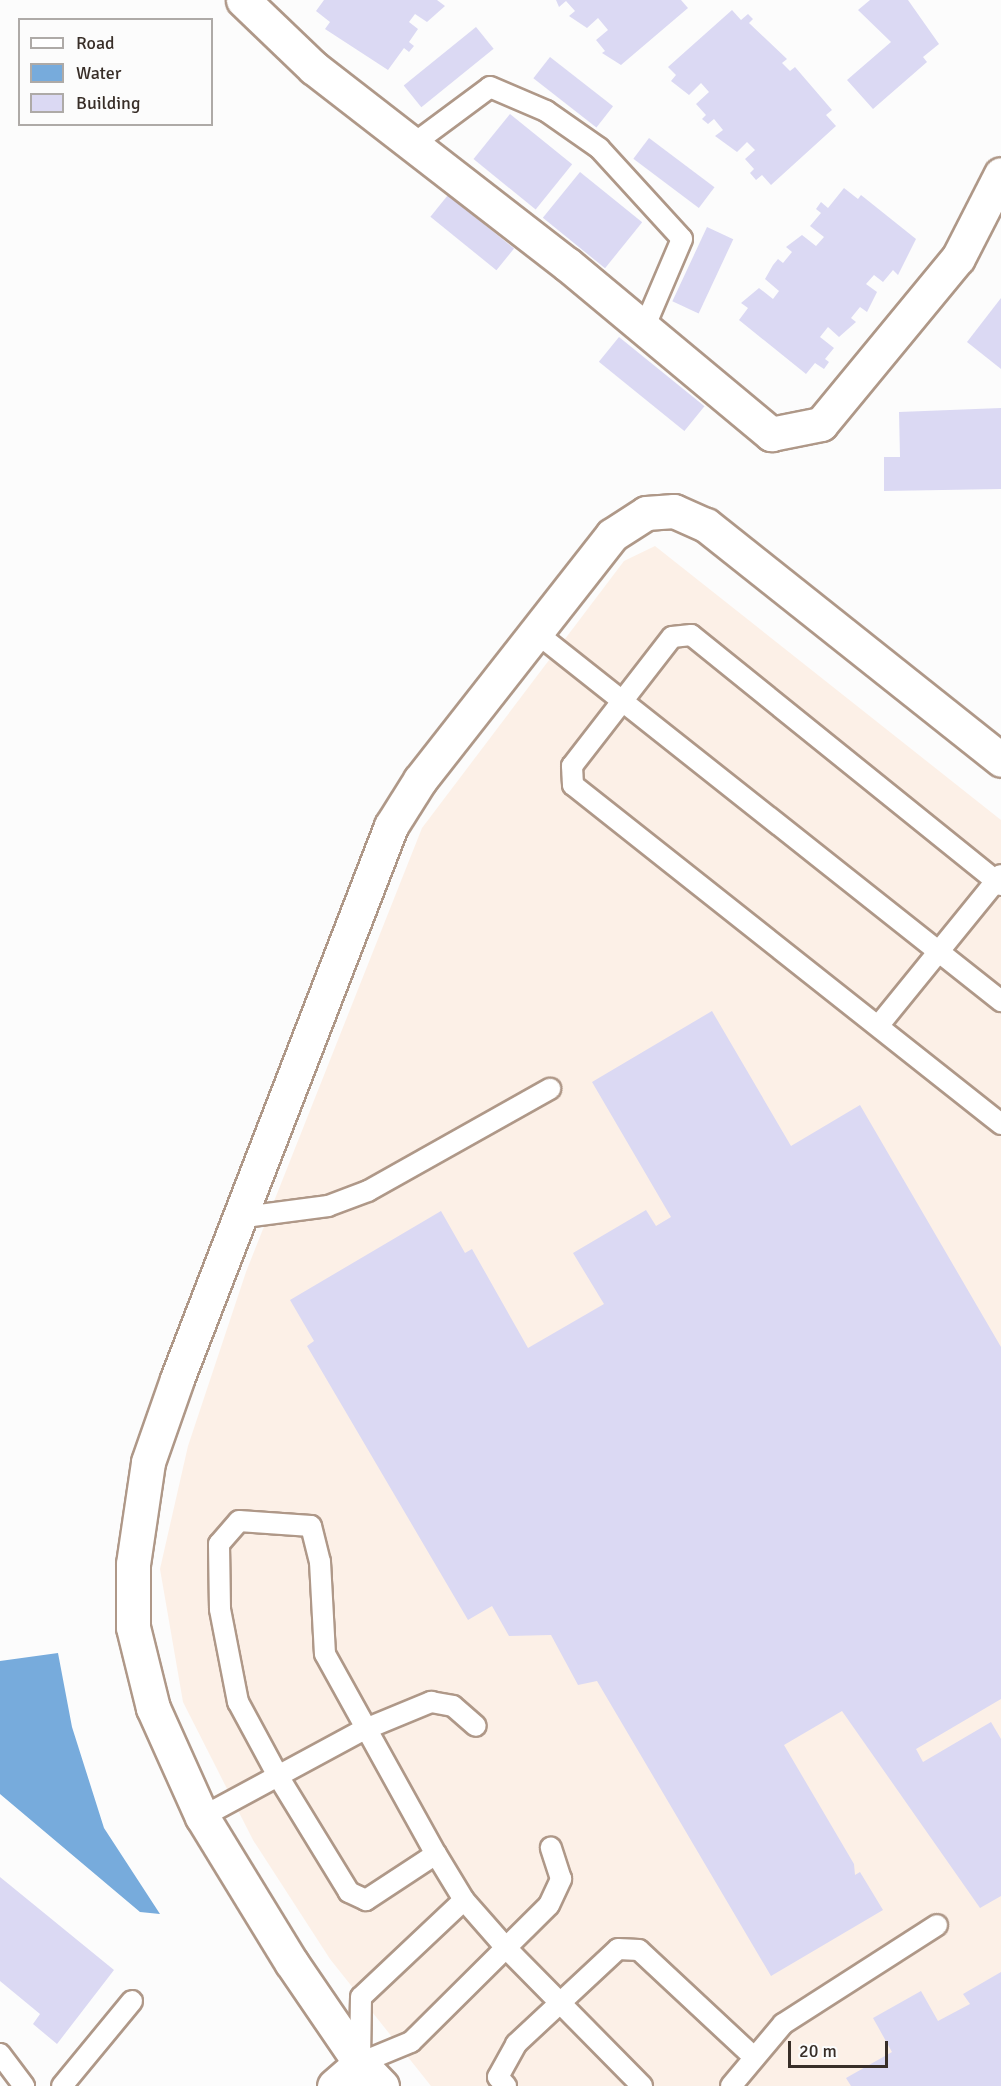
<!DOCTYPE html>
<html>
<head>
<meta charset="utf-8">
<style>
  body { margin:0 }
  #map { position:relative; width:1001px; height:2086px; overflow:hidden; background:#fcfcfc; font-family:Signika,sans-serif }
  div>[style] { position:absolute }
  [style*='--x'] { left:calc(var(--x)*1px); top:calc(var(--y)*1px); width:calc(var(--w)*1px); rotate:calc(var(--a)*1deg) }
  .built>* { inset:0; background:#fcf0e7 }
  .water>* { inset:0; background:#77abdc }
  .building>* { inset:0; background:#dbd9f3; transform-origin:0 0 }
  .roads { filter:drop-shadow(2px 0 #af9888) drop-shadow(-2px 0 #af9888) drop-shadow(0 2px #af9888) drop-shadow(0 -2px #af9888) }
  .service>* { height:20px; margin:-10px; padding:0 10px; transform-origin:10px; border-radius:10px; background:#fff }
  .minor>* { height:33px; margin:-16.5px; padding:0 16.5px; transform-origin:16.5px; border-radius:16.5px; background:#fff }
  span { translate:-50% -50%; white-space:nowrap; text-align:center; line-height:1.15; -webkit-text-stroke:4.5px #fcfcfc; paint-order:stroke }
  .legend { position:absolute; left:18px; top:18px; width:195px; height:108px; box-sizing:border-box; background:#fcfcfc; border:2px solid #aeaaa7; margin:0; padding:8px 10px; list-style:none; font-size:18px; color:#382e28 }
  .legend li { display:flex; align-items:center; gap:12px; height:30px }
  .legend b { width:30px; border:2px solid #aeaaa7 }
  .scale { position:absolute; left:788px; top:2041px; width:100px; height:27px; box-sizing:border-box; border:3px solid #382e28; border-top:0; padding-left:8px; font-size:18px; line-height:21px; white-space:nowrap; color:#382e28; -webkit-text-stroke:4px #fcfcfc; paint-order:stroke }
</style>
</head>
<body>
<div id="map">
  <div class="built">
    <i style="clip-path:polygon(655px 546px,1001px 820px,1001px 2086px,431px 2086px,330px 1959px,253px 1840px,183px 1702px,160px 1569px,188px 1446px,246px 1272px,422px 828px,624px 561px)"></i>
  </div>
  <div class="water">
    <i style="clip-path:polygon(58px 1653px,72px 1727px,104px 1828px,160px 1914px,140px 1912px,0 1794px,0 1661px)"></i>
  </div>
  <div class="building">
    <i style="clip-path:polygon(324px 0,437px 0,445px 6px,427px 22px,415px 14px,409px 22px,418px 29px,409px 42px,414px 46px,409px 52px,404px 48px,388px 70px,325px 29px,330px 22px,316px 11px)"></i>
    <i style="clip-path:polygon(556px 0,681px 0,688px 8px,621px 65px,602px 53px,605px 51px,596px 40px,608px 30px,598px 18px,587px 28px,569px 16px,575px 11px,566px 1px,559px 7px)"></i>
    <i style="clip-path:polygon(870px 0,908px 0,939px 44px,923px 57px,927px 62px,873px 109px,847px 80px,891px 42px,858px 10px)"></i>
    <i style="clip-path:polygon(732px 10px,741px 20px,748px 14px,753px 19px,749px 23px,787px 59px,782px 63px,790px 71px,795px 67px,832px 110px,826px 115px,836px 126px,771px 185px,762px 175px,756px 180px,750px 173px,754px 169px,745px 159px,755px 150px,747px 142px,737px 152px,715px 136px,723px 130px,714px 119px,708px 124px,702px 119px,706px 115px,696px 104px,709px 92px,701px 83px,689px 95px,671px 81px,676px 75px,668px 67px)"></i>
    <i style="left:476px;top:27px;width:28px;height:93px;rotate:51deg"></i>
    <i style="left:550px;top:57px;width:80px;height:27px;rotate:38deg"></i>
    <i style="left:510px;top:114px;width:80px;height:58px;rotate:39deg"></i>
    <i style="left:649px;top:138px;width:82px;height:26px;rotate:37deg"></i>
    <i style="left:580px;top:172px;width:80px;height:59px;rotate:39deg"></i>
    <i style="clip-path:polygon(844px 188px,858px 199px,861px 195px,916px 239px,898px 275px,893px 270px,883px 282px,874px 275px,866px 284px,877px 292px,867px 312px,860px 307px,851px 318px,856px 322px,839px 337px,828px 327px,820px 337px,834px 348px,825px 359px,829px 362px,824px 369px,815px 363px,806px 374px,739px 320px,748px 308px,741px 303px,759px 288px,773px 299px,779px 291px,765px 279px,773px 265px,778px 259px,783px 263px,792px 252px,786px 247px,802px 235px,816px 246px,824px 237px,810px 226px,821px 213px,816px 209px,821px 202px,828px 208px)"></i>
    <i style="left:448px;top:195px;width:85px;height:28px;rotate:39deg"></i>
    <i style="left:707px;top:227px;width:29px;height:82px;rotate:25deg"></i>
    <i style="clip-path:polygon(1001px 298px,1001px 369px,967px 342px)"></i>
    <i style="left:619px;top:337px;width:110px;height:32px;rotate:39deg"></i>
    <i style="clip-path:polygon(1001px 408px,1001px 489px,884px 491px,884px 457px,900px 457px,899px 412px)"></i>
    <i style="clip-path:polygon(712px 1011px,791px 1146px,860px 1105px,1001px 1347px,1001px 1699px,916px 1749px,923px 1762px,991px 1722px,1001px 1739px,1001px 1896px,980px 1908px,842px 1711px,784px 1745px,854px 1864px,855px 1875px,860px 1872px,883px 1910px,771px 1976px,597px 1681px,578px 1685px,551px 1635px,509px 1636px,492px 1606px,468px 1620px,307px 1346px,314px 1341px,290px 1300px,441px 1211px,465px 1253px,472px 1249px,528px 1348px,604px 1304px,573px 1253px,646px 1210px,656px 1226px,671px 1217px,592px 1082px)"></i>
    <i style="clip-path:polygon(0 1877px,114px 1970px,57px 2044px,33px 2024px,40px 2014px,0 1981px)"></i>
    <i style="clip-path:polygon(1001px 1972px,1001px 2086px,851px 2086px,846px 2078px,892px 2052px,873px 2018px,921px 1991px,938px 2021px,970px 2004px,963px 1994px)"></i>
  </div>
  <div class="roads">
    <div class="service">
      <i style="--x:412;--y:145;--w:97;--a:-36.6"></i>
      <i style="--x:490;--y:87;--w:61;--a:23.2"></i>
      <i style="--x:546;--y:111;--w:65;--a:34.9"></i>
      <i style="--x:599;--y:148;--w:123;--a:47.6"></i>
      <i style="--x:682;--y:239;--w:97;--a:113.1"></i>
      <i style="--x:534;--y:631;--w:596;--a:38.39"></i>
      <i style="--x:1001;--y:885;--w:398;--a:-141.1"></i>
      <i style="--x:691;--y:635;--w:19;--a:174"></i>
      <i style="--x:672;--y:637;--w:163;--a:127.8"></i>
      <i style="--x:572;--y:766;--w:19;--a:87"></i>
      <i style="--x:573;--y:785;--w:546;--a:38.38"></i>
      <i style="--x:879;--y:1025;--w:193;--a:-50.9"></i>
      <i style="--x:237;--y:1218;--w:92;--a:-7.5"></i>
      <i style="--x:328;--y:1206;--w:43;--a:-20.6"></i>
      <i style="--x:368;--y:1191;--w:209;--a:-29.3"></i>
      <i style="--x:202;--y:1817;--w:183;--a:-28.4"></i>
      <i style="--x:363;--y:1730;--w:74;--a:-22.4"></i>
      <i style="--x:431;--y:1702;--w:22;--a:10"></i>
      <i style="--x:453;--y:1706;--w:30;--a:41"></i>
      <i style="--x:436;--y:1854;--w:84;--a:146.7"></i>
      <i style="--x:366;--y:1900;--w:19;--a:-155"></i>
      <i style="--x:349;--y:1892;--w:136;--a:-121.5"></i>
      <i style="--x:278;--y:1776;--w:84;--a:-118.4"></i>
      <i style="--x:238;--y:1702;--w:95;--a:-101"></i>
      <i style="--x:220;--y:1609;--w:65;--a:-90.9"></i>
      <i style="--x:219;--y:1544;--w:30;--a:-49"></i>
      <i style="--x:239;--y:1521;--w:72;--a:4"></i>
      <i style="--x:311;--y:1526;--w:37;--a:76"></i>
      <i style="--x:320;--y:1562;--w:92;--a:86.9"></i>
      <i style="--x:325;--y:1654;--w:229;--a:61"></i>
      <i style="--x:436;--y:1854;--w:54;--a:58.7"></i>
      <i style="--x:464;--y:1900;--w:67;--a:48.7"></i>
      <i style="--x:508;--y:1950;--w:191;--a:45.4"></i>
      <i style="--x:464;--y:1900;--w:141;--a:136.7"></i>
      <i style="--x:361;--y:1997;--w:66;--a:90.9"></i>
      <i style="--x:360;--y:2063;--w:55;--a:-22.4"></i>
      <i style="--x:411;--y:2042;--w:194;--a:-44.8"></i>
      <i style="--x:549;--y:1905;--w:29;--a:-65"></i>
      <i style="--x:561;--y:1879;--w:33;--a:-108"></i>
      <i style="--x:0;--y:2054;--w:40;--a:53"></i>
      <i style="--x:62;--y:2086;--w:110;--a:-50.5"></i>
      <i style="--x:506;--y:2086;--w:12;--a:-132"></i>
      <i style="--x:498;--y:2077;--w:38;--a:-61"></i>
      <i style="--x:516;--y:2044;--w:139;--a:-43"></i>
      <i style="--x:618;--y:1949;--w:21;--a:3"></i>
      <i style="--x:639;--y:1950;--w:158;--a:43"></i>
      <i style="--x:731;--y:2086;--w:81;--a:-50"></i>
      <i style="--x:783;--y:2024;--w:183;--a:-32.7"></i>
    </div>
    <div class="minor">
      <i style="--x:243;--y:0;--w:98;--a:43.8"></i>
      <i style="--x:314;--y:68;--w:320;--a:37.8"></i>
      <i style="--x:567;--y:264;--w:266;--a:39.8"></i>
      <i style="--x:771;--y:434;--w:51;--a:-11.3"></i>
      <i style="--x:821;--y:424;--w:215;--a:-50.5"></i>
      <i style="--x:958;--y:258;--w:94;--a:-62.9"></i>
      <i style="--x:334;--y:2086;--w:35;--a:-41"></i>
      <i style="--x:382;--y:2086;--w:32;--a:-134"></i>
      <i style="--x:360;--y:2063;--w:122;--a:-124.3"></i>
      <i style="--x:291;--y:1962;--w:170;--a:-121.5"></i>
      <i style="--x:202;--y:1817;--w:120;--a:-114.2"></i>
      <i style="--x:153;--y:1708;--w:83;--a:-103.9"></i>
      <i style="--x:133;--y:1627;--w:63;--a:-90"></i>
      <i style="--x:133;--y:1564;--w:103;--a:-81.6"></i>
      <i style="--x:148;--y:1462;--w:88;--a:-70.7"></i>
      <i style="--x:177;--y:1379;--w:593;--a:-68.84"></i>
      <i style="--x:391;--y:826;--w:54;--a:-57.8"></i>
      <i style="--x:420;--y:780;--w:311;--a:-51.9"></i>
      <i style="--x:612;--y:535;--w:40;--a:-32.9"></i>
      <i style="--x:646;--y:513;--w:28;--a:-4"></i>
      <i style="--x:674;--y:511;--w:35;--a:24"></i>
      <i style="--x:706;--y:525;--w:377;--a:38.5"></i>
    </div>
  </div>
  <ul class="legend">
  <li><b style="height:8px;background:#fff"></b>Road</li>
  <li><b style="height:16px;background:#77abdc"></b>Water</li>
  <li><b style="height:16px;background:#dbd9f3"></b>Building</li>
  </ul>
  <div class="scale">20 m</div>
</div>
</body>
</html>
